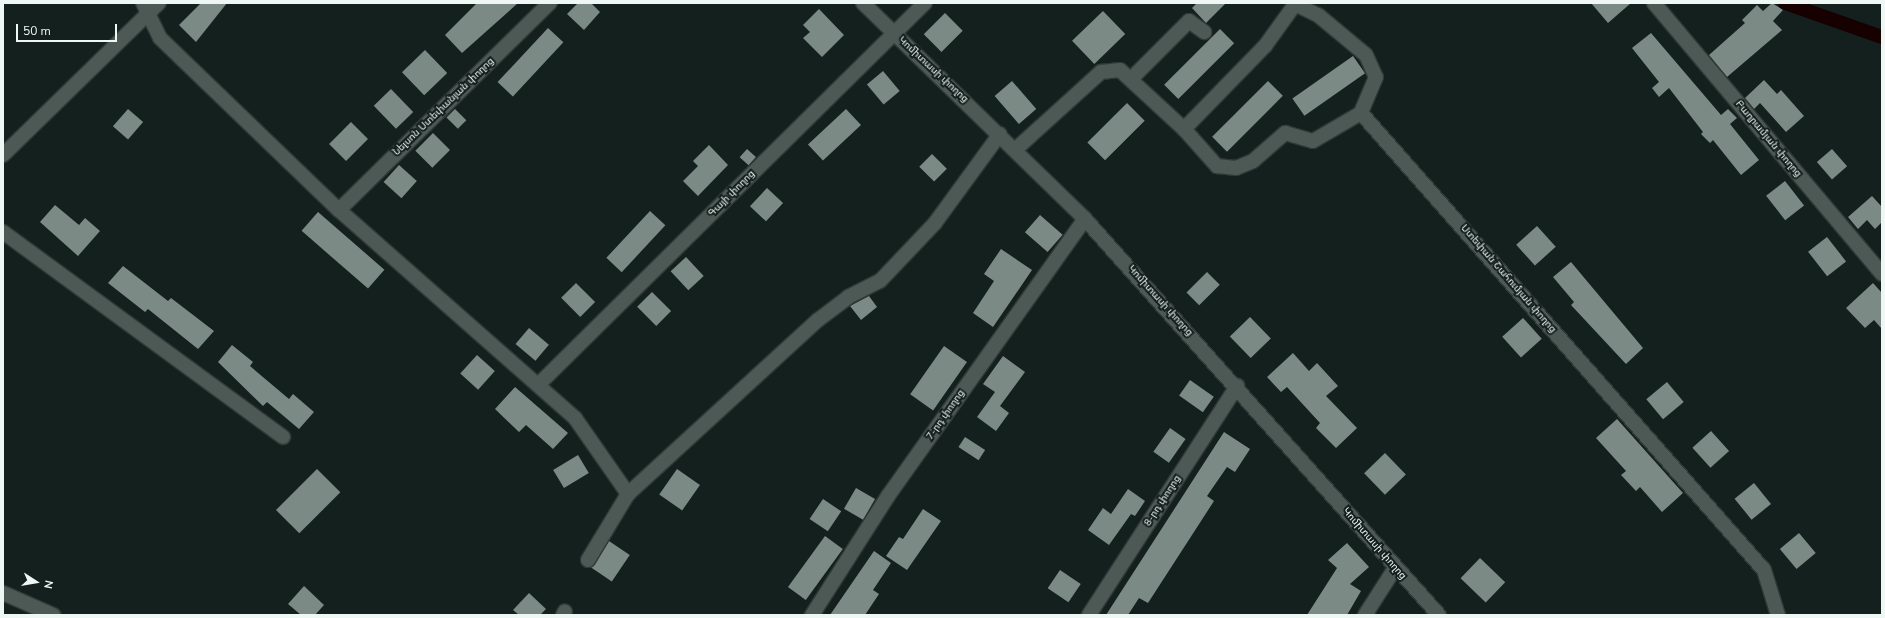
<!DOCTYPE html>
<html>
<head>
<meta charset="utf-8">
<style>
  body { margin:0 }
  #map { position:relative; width:1885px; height:618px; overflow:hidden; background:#14201d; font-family:"Nunito Sans","Noto Sans Armenian",sans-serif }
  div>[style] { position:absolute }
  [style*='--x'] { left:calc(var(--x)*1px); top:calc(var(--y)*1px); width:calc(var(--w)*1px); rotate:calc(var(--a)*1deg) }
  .canal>* { height:14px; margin:-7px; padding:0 7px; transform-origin:7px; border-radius:7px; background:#170000 }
  .building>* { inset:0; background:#7c8a85; transform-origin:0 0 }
  .roads { filter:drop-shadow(1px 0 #313937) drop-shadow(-1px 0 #313937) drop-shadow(0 1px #313937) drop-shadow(0 -1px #313937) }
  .minor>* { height:14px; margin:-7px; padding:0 7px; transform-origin:7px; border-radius:7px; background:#4c5955 }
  span { translate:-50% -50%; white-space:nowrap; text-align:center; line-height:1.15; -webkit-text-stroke:4px #14201d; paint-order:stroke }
  .street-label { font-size:10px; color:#eff7f5 }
  .frame { position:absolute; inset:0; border:4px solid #eff7f5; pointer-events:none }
  .north { position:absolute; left:16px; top:562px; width:40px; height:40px; -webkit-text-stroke:3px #14201d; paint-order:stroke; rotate:102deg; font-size:11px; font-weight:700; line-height:16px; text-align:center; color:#eff7f5 }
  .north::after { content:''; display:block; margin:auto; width:14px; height:18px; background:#eff7f5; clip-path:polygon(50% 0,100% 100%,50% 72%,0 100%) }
  .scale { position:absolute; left:16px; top:24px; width:101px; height:18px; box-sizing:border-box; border:2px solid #eff7f5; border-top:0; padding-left:5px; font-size:12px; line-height:14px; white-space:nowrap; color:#eff7f5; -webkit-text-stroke:3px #14201d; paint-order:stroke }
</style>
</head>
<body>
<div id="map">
  <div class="canal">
    <i style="--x:1785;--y:3;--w:103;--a:19.3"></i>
  </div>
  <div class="building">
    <i style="clip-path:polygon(201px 3px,227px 3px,196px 42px,179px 25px)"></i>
    <i style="clip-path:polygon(477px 3px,518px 3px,462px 53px,445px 35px)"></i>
    <i style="clip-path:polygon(578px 3px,591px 3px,600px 12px,584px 30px,567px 14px)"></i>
    <i style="clip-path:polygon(1197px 3px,1226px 3px,1206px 23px,1192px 8px)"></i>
    <i style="clip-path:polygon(1591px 3px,1631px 3px,1608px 23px)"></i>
    <i style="clip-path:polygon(1772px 3px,1783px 10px,1773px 21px,1782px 30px,1727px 77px,1709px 55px,1745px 23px,1742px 20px,1757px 5px,1763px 11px)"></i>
    <i style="clip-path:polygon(819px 9px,844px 35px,822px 57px,803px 38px,810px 32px,803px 25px)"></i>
    <i style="left:1103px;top:11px;width:32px;height:43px;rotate:46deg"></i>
    <i style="left:945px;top:13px;width:25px;height:30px;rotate:45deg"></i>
    <i style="left:548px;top:28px;width:21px;height:74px;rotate:43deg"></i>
    <i style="left:1220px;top:29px;width:20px;height:79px;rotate:45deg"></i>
    <i style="clip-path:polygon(1651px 33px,1721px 115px,1728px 109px,1737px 118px,1730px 124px,1759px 160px,1741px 175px,1713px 140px,1710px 143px,1701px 134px,1703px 132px,1669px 88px,1659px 97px,1652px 88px,1659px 82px,1632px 48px)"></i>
    <i style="left:425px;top:50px;width:32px;height:32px;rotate:46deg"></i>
    <i style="left:1353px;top:56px;width:21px;height:74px;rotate:55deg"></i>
    <i style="left:883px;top:71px;width:26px;height:21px;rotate:50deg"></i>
    <i style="clip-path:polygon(1764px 80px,1777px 94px,1781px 90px,1804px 116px,1786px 132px,1760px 103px,1754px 109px,1745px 98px)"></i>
    <i style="left:1012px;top:81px;width:37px;height:23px;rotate:49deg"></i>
    <i style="left:1268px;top:81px;width:21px;height:79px;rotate:45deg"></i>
    <i style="left:391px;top:89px;width:32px;height:24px;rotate:46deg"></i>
    <i style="left:1127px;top:103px;width:25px;height:56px;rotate:45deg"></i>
    <i style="left:128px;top:109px;width:20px;height:23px;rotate:41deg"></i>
    <i style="left:455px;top:109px;width:16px;height:12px;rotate:45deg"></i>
    <i style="left:846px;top:109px;width:22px;height:52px;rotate:47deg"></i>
    <i style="left:351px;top:122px;width:24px;height:31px;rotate:45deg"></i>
    <i style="left:433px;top:133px;width:24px;height:25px;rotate:45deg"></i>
    <i style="clip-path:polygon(709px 145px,728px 165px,698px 196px,683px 181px,698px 166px,693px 161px)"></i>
    <i style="left:747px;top:149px;width:12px;height:11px;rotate:42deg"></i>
    <i style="left:1832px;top:149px;width:23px;height:20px;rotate:49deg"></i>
    <i style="left:932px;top:154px;width:21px;height:18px;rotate:45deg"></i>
    <i style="left:399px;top:165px;width:24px;height:23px;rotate:42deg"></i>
    <i style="left:1785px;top:181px;width:31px;height:24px;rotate:52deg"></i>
    <i style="left:767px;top:188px;width:22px;height:25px;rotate:43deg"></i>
    <i style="clip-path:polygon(1872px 196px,1882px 207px,1882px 222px,1875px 229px,1867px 220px,1858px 229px,1848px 217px)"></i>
    <i style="clip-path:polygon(55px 205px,79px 225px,85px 218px,100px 231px,78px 256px,40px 222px)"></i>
    <i style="left:650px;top:211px;width:21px;height:64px;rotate:43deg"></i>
    <i style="left:318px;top:212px;width:88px;height:25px;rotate:41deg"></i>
    <i style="left:1040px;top:215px;width:30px;height:23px;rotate:41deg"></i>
    <i style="left:1537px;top:226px;width:28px;height:28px;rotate:48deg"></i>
    <i style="left:1827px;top:237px;width:31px;height:24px;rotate:52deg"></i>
    <i style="clip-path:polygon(1001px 249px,1032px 270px,993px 327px,973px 313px,994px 281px,984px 274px)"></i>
    <i style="left:686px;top:257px;width:26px;height:21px;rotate:47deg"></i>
    <i style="clip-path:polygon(1571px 262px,1643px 348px,1626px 364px,1571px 305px,1574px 302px,1553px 277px)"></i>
    <i style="clip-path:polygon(123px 266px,168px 301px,171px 298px,214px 331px,198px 349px,148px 309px,145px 312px,108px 283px)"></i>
    <i style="left:1207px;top:272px;width:18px;height:29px;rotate:45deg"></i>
    <i style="left:576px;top:283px;width:27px;height:21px;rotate:45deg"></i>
    <i style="clip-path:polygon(1873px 283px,1882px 293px,1882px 329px,1874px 320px,1865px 328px,1846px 308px)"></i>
    <i style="left:652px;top:292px;width:27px;height:21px;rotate:45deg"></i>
    <i style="clip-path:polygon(869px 296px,877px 307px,861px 320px,850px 306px)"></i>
    <i style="left:1250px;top:317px;width:30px;height:28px;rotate:46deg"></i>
    <i style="left:1523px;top:318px;width:28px;height:28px;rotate:48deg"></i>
    <i style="left:529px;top:328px;width:26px;height:21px;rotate:40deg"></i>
    <i style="clip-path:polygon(232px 345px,253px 362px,250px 366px,289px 399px,293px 394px,314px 412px,299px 429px,267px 402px,263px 406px,218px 362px)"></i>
    <i style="left:944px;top:346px;width:28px;height:59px;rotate:35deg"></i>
    <i style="clip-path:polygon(1293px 353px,1309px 371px,1317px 363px,1338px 386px,1326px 396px,1357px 428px,1336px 448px,1316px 428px,1320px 423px,1287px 387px,1281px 392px,1267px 377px)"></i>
    <i style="left:477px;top:355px;width:24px;height:25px;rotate:42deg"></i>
    <i style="clip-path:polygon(1003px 356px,1025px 372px,1000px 406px,1009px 413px,996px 431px,977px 417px,995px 392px,983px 384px)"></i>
    <i style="left:1190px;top:380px;width:29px;height:19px;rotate:35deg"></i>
    <i style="left:1667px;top:382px;width:26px;height:27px;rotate:50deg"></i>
    <i style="clip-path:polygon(515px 387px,568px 433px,553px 449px,526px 425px,519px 432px,495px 409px)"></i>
    <i style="clip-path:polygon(1617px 419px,1683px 493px,1662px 512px,1640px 487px,1636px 491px,1621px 475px,1626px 471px,1596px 438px)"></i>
    <i style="left:1170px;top:428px;width:19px;height:29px;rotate:35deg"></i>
    <i style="left:1711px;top:431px;width:27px;height:25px;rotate:48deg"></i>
    <i style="clip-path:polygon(1224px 432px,1250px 449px,1235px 472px,1227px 467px,1207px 496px,1214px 501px,1148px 603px,1139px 598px,1128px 615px,1106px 615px)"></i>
    <i style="left:965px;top:437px;width:24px;height:12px;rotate:33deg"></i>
    <i style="left:1385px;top:453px;width:30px;height:29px;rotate:46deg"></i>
    <i style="left:578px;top:455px;width:21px;height:29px;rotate:59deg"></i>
    <i style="left:317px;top:469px;width:33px;height:58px;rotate:45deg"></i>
    <i style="left:677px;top:469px;width:28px;height:31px;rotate:35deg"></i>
    <i style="left:1754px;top:483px;width:27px;height:25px;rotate:51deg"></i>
    <i style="left:856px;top:488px;width:22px;height:24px;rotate:30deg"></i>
    <i style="clip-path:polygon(1128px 489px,1145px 501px,1135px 516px,1131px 514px,1109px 545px,1088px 530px,1103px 508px,1111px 514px)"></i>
    <i style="left:823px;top:499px;width:22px;height:24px;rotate:34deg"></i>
    <i style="clip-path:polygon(923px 509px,941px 521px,907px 570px,886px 556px,899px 537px,903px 539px)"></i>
    <i style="left:1799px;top:533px;width:26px;height:25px;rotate:50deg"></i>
    <i style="left:825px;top:536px;width:22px;height:63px;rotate:36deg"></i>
    <i style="left:609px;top:541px;width:25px;height:32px;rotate:34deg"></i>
    <i style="clip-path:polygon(1347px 543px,1369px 567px,1350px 584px,1361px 591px,1347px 615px,1307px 615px,1337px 568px,1328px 560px)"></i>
    <i style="clip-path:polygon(874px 551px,891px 563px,873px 590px,879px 594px,865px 615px,830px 615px)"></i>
    <i style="left:1480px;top:558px;width:35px;height:28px;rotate:44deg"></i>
    <i style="left:1060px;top:570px;width:25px;height:22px;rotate:34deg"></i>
    <i style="clip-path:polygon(304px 586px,324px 605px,315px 615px,301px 615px,288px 604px)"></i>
    <i style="clip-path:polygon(529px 593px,546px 609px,540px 615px,519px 615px,513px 610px)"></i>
  </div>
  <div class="roads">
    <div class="minor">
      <i style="--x:143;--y:3;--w:39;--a:64"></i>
      <i style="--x:160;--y:38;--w:248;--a:43.9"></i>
      <i style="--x:339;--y:210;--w:315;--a:41.4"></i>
      <i style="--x:575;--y:418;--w:93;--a:55.1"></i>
      <i style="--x:863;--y:3;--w:310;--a:44.2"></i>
      <i style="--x:1085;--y:219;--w:531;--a:48.21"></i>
      <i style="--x:1654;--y:3;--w:354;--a:49.9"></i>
      <i style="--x:1295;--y:4;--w:25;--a:26"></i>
      <i style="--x:1318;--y:15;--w:62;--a:39.8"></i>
      <i style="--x:1366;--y:55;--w:24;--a:66"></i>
      <i style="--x:1376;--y:77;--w:39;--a:113"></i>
      <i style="--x:1131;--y:79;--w:82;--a:-45"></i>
      <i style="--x:1189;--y:21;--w:19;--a:36"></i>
      <i style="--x:1184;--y:129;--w:116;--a:-45.7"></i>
      <i style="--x:1265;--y:46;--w:53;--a:-54.2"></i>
      <i style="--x:1016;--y:149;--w:115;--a:-42.2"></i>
      <i style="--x:1101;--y:72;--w:19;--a:-6"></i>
      <i style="--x:1120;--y:70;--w:87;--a:42.7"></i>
      <i style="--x:1184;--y:129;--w:50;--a:48.3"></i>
      <i style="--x:1217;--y:166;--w:19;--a:6"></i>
      <i style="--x:1236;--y:168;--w:18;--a:-22"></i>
      <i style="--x:1253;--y:161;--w:43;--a:-41.2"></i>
      <i style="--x:1285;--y:133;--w:29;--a:16"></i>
      <i style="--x:1313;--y:141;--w:56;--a:-30.3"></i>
      <i style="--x:1361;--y:113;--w:609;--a:48.59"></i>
      <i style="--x:1764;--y:570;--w:47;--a:72.7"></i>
      <i style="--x:3;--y:155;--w:218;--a:-44.3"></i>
      <i style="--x:339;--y:210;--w:296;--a:-44.5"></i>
      <i style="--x:3;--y:232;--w:347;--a:36.2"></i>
      <i style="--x:538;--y:385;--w:544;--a:-44.63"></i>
      <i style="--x:588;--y:560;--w:77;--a:-58.8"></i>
      <i style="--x:628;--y:494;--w:258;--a:-42.5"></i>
      <i style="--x:818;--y:320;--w:38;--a:-37"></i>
      <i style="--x:848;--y:297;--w:36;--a:-27"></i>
      <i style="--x:880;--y:281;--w:80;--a:-46.5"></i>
      <i style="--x:935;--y:223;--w:110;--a:-53.9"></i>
      <i style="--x:3;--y:593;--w:55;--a:23.7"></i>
      <i style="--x:563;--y:615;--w:4;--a:-63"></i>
      <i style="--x:812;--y:615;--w:141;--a:-57.4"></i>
      <i style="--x:888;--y:496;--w:340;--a:-54.6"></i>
      <i style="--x:1089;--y:615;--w:273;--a:-57.1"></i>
      <i style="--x:1365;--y:615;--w:56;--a:-57.4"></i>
    </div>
  </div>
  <div class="street-label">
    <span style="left:933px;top:70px;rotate:43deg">Կոմիտասի փողոց</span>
    <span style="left:444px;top:107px;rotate:-44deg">Նելսոն Ստեփանյան փողոց</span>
    <span style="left:1768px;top:139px;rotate:50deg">Բաղրամյան փողոց</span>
    <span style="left:732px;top:194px;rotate:-45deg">Գայի փողոց</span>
    <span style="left:1508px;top:279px;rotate:49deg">Ստեփան Շահումյան փողոց</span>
    <span style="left:1160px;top:301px;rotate:48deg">Կոմիտասի փողոց</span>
    <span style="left:946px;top:415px;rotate:-55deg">7-րդ փողոց</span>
    <span style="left:1163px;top:501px;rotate:-57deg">8-րդ փողոց</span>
    <span style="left:1374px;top:544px;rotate:49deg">Կոմիտասի փողոց</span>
  </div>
  <div class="frame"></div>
  <div class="north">N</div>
  <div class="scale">50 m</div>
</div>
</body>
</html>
